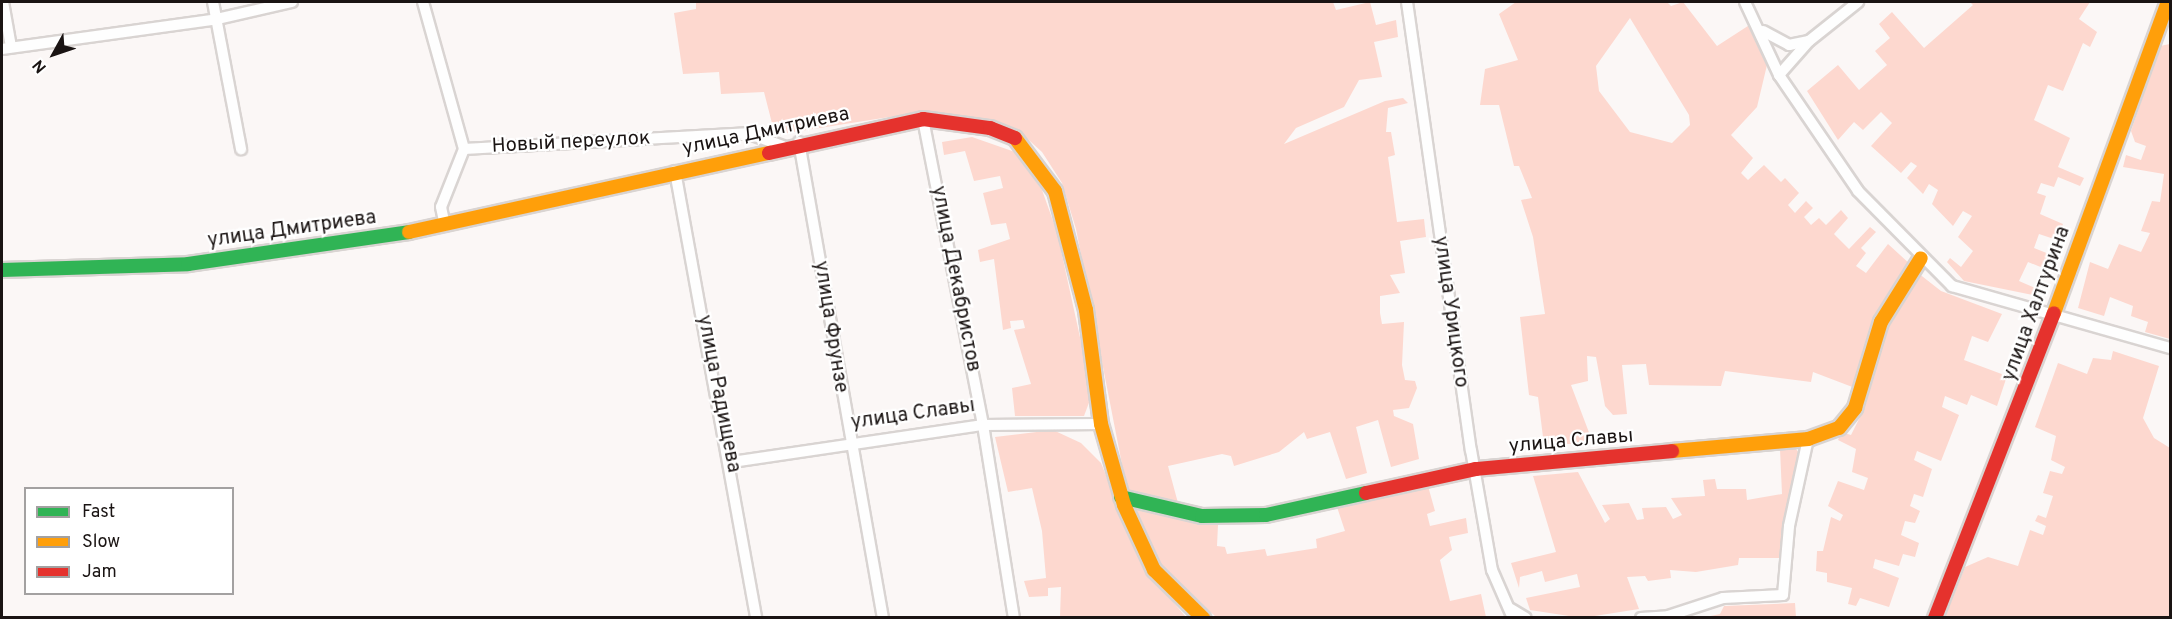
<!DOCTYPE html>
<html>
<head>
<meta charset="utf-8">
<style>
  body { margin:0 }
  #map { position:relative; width:2172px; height:619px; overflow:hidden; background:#fbf7f6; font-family:Overpass,sans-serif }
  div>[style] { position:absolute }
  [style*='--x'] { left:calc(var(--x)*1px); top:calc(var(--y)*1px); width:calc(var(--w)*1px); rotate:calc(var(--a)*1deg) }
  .green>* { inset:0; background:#fdd8cf }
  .roads { filter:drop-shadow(2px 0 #d9d4d2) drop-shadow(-2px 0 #d9d4d2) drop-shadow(0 2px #d9d4d2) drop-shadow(0 -2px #d9d4d2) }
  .street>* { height:10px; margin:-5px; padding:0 5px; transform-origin:5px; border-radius:5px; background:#fefefe }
  .fast>* { height:14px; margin:-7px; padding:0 7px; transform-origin:7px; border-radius:7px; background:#30b455 }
  .slow>* { height:14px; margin:-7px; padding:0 7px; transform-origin:7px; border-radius:7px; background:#ff9f0a }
  .jam>* { height:14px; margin:-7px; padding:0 7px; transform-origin:7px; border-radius:7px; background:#e5322d }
  span { translate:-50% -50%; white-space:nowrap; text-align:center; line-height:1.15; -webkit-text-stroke:4.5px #fff; paint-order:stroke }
  .street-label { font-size:20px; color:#1a1413 }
  .frame { position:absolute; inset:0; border:3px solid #1a1413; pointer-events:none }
  .legend { position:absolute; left:24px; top:487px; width:210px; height:108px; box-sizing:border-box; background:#fff; border:2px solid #a3a1a1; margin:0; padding:8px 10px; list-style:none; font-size:18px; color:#1a1413 }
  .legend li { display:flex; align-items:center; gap:12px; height:30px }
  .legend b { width:30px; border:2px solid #a3a1a1 }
  .north { position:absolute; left:24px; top:24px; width:60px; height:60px; -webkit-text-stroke:4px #fff; paint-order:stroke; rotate:230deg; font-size:16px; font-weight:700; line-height:24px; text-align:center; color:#1a1413 }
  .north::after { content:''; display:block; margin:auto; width:21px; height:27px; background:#1a1413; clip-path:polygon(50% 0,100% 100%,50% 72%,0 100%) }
</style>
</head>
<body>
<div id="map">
  <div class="green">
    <i style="clip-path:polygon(696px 2px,1333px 2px,1336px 10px,1370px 2px,1376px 25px,1396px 20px,1398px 37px,1374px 42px,1382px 77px,1359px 80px,1344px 107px,1296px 128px,1284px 144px,1385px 101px,1403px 98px,1408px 103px,1388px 108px,1386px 132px,1391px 132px,1395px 155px,1388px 157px,1397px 222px,1424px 219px,1426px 237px,1400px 241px,1405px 273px,1390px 275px,1400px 293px,1380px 296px,1380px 313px,1382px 324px,1404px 322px,1402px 365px,1405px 380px,1415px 381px,1417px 388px,1409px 408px,1393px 410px,1394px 416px,1413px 424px,1419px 459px,1391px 467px,1378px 420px,1356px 427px,1367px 473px,1346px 479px,1330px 432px,1307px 439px,1304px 432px,1279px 452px,1234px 466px,1231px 456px,1222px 454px,1168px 466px,1178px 503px,1128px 495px,1076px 229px,1062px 183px,1042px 152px,1020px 132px,955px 115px,902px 115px,775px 135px,764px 92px,721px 94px,719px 72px,683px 74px,674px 13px,696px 9px)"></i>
    <i style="clip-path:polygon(evenodd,1516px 2px,1667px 2px,1671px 6px,1683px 2px,1717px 46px,1751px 24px,1767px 65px,1757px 107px,1731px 135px,1753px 158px,1741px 173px,1748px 180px,1764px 165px,1781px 182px,1785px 178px,1799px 193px,1788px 205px,1795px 213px,1806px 201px,1813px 208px,1804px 217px,1811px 225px,1819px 218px,1826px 225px,1841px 210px,1848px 218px,1834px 234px,1849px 249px,1870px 227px,1876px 232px,1861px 248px,1866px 253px,1856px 266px,1866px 273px,1888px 244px,1911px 265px,1855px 388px,1813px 372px,1811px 382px,1725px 371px,1721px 386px,1649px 385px,1646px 364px,1622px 365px,1627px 414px,1613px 415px,1605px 406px,1596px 357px,1587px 356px,1588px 381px,1571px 385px,1593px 443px,1544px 445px,1538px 397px,1529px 395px,1520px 317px,1545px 314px,1533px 237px,1521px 200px,1532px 198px,1519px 166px,1514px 166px,1499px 105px,1480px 105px,1485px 69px,1518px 60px,1499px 14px,1516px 2px,1630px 18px,1689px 115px,1690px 125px,1672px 143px,1630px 132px,1599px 91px,1596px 66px,1630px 18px)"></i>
    <i style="clip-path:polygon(1970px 2px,2090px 2px,2079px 19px,2097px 32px,2090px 47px,2083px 43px,2063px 91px,2048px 85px,2034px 120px,2070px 138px,2058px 167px,2084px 178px,2080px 186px,2058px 177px,2054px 187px,2041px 183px,2037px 193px,2046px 196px,2040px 214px,2063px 224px,2057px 240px,2039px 234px,2034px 248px,2049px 254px,2043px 268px,2028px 262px,2019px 281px,2040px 290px,2038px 296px,1964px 281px,1947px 262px,1950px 258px,1961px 267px,1973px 251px,1958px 237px,1972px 216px,1963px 211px,1953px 226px,1932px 204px,1938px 190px,1929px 184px,1923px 194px,1907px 178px,1917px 166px,1911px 162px,1901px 173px,1871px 146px,1892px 123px,1881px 112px,1863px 130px,1854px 122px,1838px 140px,1807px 91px,1838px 65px,1859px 90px,1887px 65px,1875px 51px,1890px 38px,1879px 24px,1892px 12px,1924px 48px,1973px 5px)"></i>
    <i style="clip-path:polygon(2170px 44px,2170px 339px,2145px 332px,2148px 322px,2131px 316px,2133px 306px,2110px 297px,2104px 316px,2078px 308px,2090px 262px,2108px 269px,2119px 244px,2141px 252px,2150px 233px,2141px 231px,2152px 201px,2160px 202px,2164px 174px,2123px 167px,2126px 155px,2141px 160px,2146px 146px,2135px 142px,2131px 131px,2160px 46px)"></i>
    <i style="clip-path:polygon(972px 137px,1015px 152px,1042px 190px,1057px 232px,1083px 351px,1090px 400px,1084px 416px,1015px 416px,1012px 388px,1031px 384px,1014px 330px,1025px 328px,1023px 320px,1010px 321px,1011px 328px,1003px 330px,994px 259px,980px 262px,978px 250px,1010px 239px,1006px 223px,991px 225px,983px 193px,1003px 188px,1000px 176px,974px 181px,965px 151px,944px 155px,942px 142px)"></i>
    <i style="clip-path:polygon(1918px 273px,1941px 291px,2002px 314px,1988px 342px,1972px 336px,1964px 360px,2007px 376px,1997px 406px,1971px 395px,1967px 405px,1945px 396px,1942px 407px,1959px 415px,1941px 461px,1917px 451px,1914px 460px,1932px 469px,1923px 497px,1914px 494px,1910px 506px,1920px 511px,1915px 523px,1905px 521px,1901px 535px,1919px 543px,1915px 557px,1903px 554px,1899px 566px,1875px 559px,1873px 568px,1899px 578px,1889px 607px,1860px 598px,1856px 606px,1848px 604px,1852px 588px,1827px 582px,1827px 573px,1816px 571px,1817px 551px,1823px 551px,1831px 517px,1840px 521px,1843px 515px,1828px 506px,1838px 481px,1864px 490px,1868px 478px,1852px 472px,1856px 449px,1838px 440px,1841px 432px,1851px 435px,1862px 413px,1883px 333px)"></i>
    <i style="clip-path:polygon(2113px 351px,2159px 366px,2143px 418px,2154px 438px,2170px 448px,2170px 617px,1945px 617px,1965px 567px,1988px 557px,2018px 566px,2030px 530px,2043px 535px,2046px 526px,2035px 521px,2038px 515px,2046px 518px,2053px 496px,2043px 493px,2050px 471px,2062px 474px,2065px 467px,2051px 460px,2056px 436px,2035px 427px,2058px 363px,2087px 374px,2093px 358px,2111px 360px)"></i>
    <i style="clip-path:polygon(1053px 430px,1081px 443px,1101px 463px,1144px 568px,1186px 617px,1060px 617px,1061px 587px,1048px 588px,1048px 596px,1029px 597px,1024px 581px,1046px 578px,1042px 531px,1032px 488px,1008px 492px,995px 437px)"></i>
    <i style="clip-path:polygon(1794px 446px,1799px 453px,1781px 558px,1739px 558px,1738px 565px,1696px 572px,1670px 570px,1671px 578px,1648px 581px,1645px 576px,1627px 577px,1639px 609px,1582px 618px,1530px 610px,1526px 598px,1580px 587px,1577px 574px,1545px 582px,1542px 571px,1520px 577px,1519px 588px,1511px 563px,1556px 552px,1533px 476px,1578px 472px,1605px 523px,1610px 519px,1602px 505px,1629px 503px,1637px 520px,1644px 519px,1642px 508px,1666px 507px,1673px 519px,1682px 515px,1671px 498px,1705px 496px,1703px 480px,1715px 479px,1717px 489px,1746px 489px,1747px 500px,1782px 494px,1780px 449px)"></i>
    <i style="clip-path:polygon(1428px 486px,1435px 511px,1427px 514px,1430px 526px,1466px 518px,1468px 533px,1449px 537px,1452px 550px,1440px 560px,1450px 601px,1481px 594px,1486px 617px,1216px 617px,1161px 567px,1132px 506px,1218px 525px,1217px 546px,1225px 547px,1227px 554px,1265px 549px,1267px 556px,1317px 548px,1316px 539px,1345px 531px,1337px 507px)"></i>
    <i style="clip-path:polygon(1795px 603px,1796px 617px,1706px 617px,1720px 614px,1724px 606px)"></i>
  </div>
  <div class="roads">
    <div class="street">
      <i style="--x:3;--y:2;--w:46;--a:79.9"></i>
      <i style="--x:213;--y:2;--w:150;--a:79.2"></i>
      <i style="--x:423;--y:2;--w:153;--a:74.4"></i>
      <i style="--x:464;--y:149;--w:62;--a:111.6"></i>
      <i style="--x:441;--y:207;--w:19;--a:78"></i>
      <i style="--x:1407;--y:2;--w:453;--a:81.9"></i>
      <i style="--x:1471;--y:450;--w:122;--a:80.1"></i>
      <i style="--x:1492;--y:570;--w:52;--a:66.4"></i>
      <i style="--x:1745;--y:2;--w:81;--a:65"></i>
      <i style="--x:1779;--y:75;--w:140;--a:55.7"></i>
      <i style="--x:1858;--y:191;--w:134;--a:45.3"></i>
      <i style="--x:1952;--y:286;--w:227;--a:15.9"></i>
      <i style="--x:1763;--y:31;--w:30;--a:28"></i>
      <i style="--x:1789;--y:45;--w:19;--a:-12"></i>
      <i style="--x:2;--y:49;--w:217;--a:-7.9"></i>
      <i style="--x:217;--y:19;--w:77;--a:-12.8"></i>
      <i style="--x:1779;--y:75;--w:45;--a:-48.6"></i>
      <i style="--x:1809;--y:41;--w:63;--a:-38.5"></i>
      <i style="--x:923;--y:119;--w:312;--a:78.9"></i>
      <i style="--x:983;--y:425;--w:195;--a:80.9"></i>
      <i style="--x:799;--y:142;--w:483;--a:80"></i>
      <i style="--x:464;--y:149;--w:283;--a:-3.2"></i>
      <i style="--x:747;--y:133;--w:38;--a:20"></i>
      <i style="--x:675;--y:171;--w:454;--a:79.7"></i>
      <i style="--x:732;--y:462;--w:254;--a:-8.4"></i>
      <i style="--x:983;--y:425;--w:118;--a:-0.5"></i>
      <i style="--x:1511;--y:609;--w:17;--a:31"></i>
      <i style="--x:1641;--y:618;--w:27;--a:-4"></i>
      <i style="--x:1668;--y:616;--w:58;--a:-18.1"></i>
      <i style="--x:1723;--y:598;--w:60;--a:-2.9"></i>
      <i style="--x:1783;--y:595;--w:69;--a:-85"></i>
      <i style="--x:1789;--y:526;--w:89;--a:-77.7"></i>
    </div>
    <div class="fast">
      <i style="--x:2;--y:270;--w:186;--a:-1.8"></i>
      <i style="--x:188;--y:264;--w:223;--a:-8.2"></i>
      <i style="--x:1121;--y:497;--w:83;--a:13.2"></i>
      <i style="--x:1202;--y:516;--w:64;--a:-0.9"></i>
      <i style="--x:1266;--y:515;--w:102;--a:-12.4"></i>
    </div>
    <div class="slow">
      <i style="--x:1015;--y:138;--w:66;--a:53"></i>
      <i style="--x:1055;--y:191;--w:123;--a:75.4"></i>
      <i style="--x:1086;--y:310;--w:115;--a:82.5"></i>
      <i style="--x:1101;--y:424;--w:84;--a:74.1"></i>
      <i style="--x:1124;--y:505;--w:72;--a:65.2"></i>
      <i style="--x:1154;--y:570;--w:69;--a:44.4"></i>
      <i style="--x:409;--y:232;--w:369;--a:-12.4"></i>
      <i style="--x:2054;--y:313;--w:331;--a:-69.9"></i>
      <i style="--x:1672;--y:451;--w:137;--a:-5"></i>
      <i style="--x:1808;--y:439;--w:33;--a:-20"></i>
      <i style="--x:1839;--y:428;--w:26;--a:-51"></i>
      <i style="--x:1855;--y:408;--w:90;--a:-73.2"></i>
      <i style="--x:1881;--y:322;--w:75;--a:-58"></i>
    </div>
    <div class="jam">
      <i style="--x:769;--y:153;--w:158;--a:-12.4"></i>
      <i style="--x:923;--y:119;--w:68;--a:7.7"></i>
      <i style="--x:990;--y:128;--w:27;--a:22"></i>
      <i style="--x:1366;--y:493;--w:113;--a:-12.3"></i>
      <i style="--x:1476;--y:469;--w:197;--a:-5.2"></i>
      <i style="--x:1935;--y:618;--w:327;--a:-68.7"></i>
    </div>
  </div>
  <div class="street-label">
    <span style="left:766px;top:132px;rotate:-12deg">улица Дмитриева</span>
    <span style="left:571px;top:143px;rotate:-3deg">Новый переулок</span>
    <span style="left:292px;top:230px;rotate:-8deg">улица Дмитриева</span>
    <span style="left:955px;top:279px;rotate:79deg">улица Декабристов</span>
    <span style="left:2037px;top:304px;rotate:-70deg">улица Халтурина</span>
    <span style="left:1450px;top:312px;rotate:82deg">улица Урицкого</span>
    <span style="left:830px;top:327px;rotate:81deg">улица Фрунзе</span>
    <span style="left:718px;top:394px;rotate:79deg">улица Радищева</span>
    <span style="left:913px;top:415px;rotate:-8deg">улица Славы</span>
    <span style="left:1571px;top:442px;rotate:-5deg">улица Славы</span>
  </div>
  <div class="frame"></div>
  <ul class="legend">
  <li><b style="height:8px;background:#30b455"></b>Fast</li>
  <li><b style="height:8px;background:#ff9f0a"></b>Slow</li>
  <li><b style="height:8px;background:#e5322d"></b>Jam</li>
  </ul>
  <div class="north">N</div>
</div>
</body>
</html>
